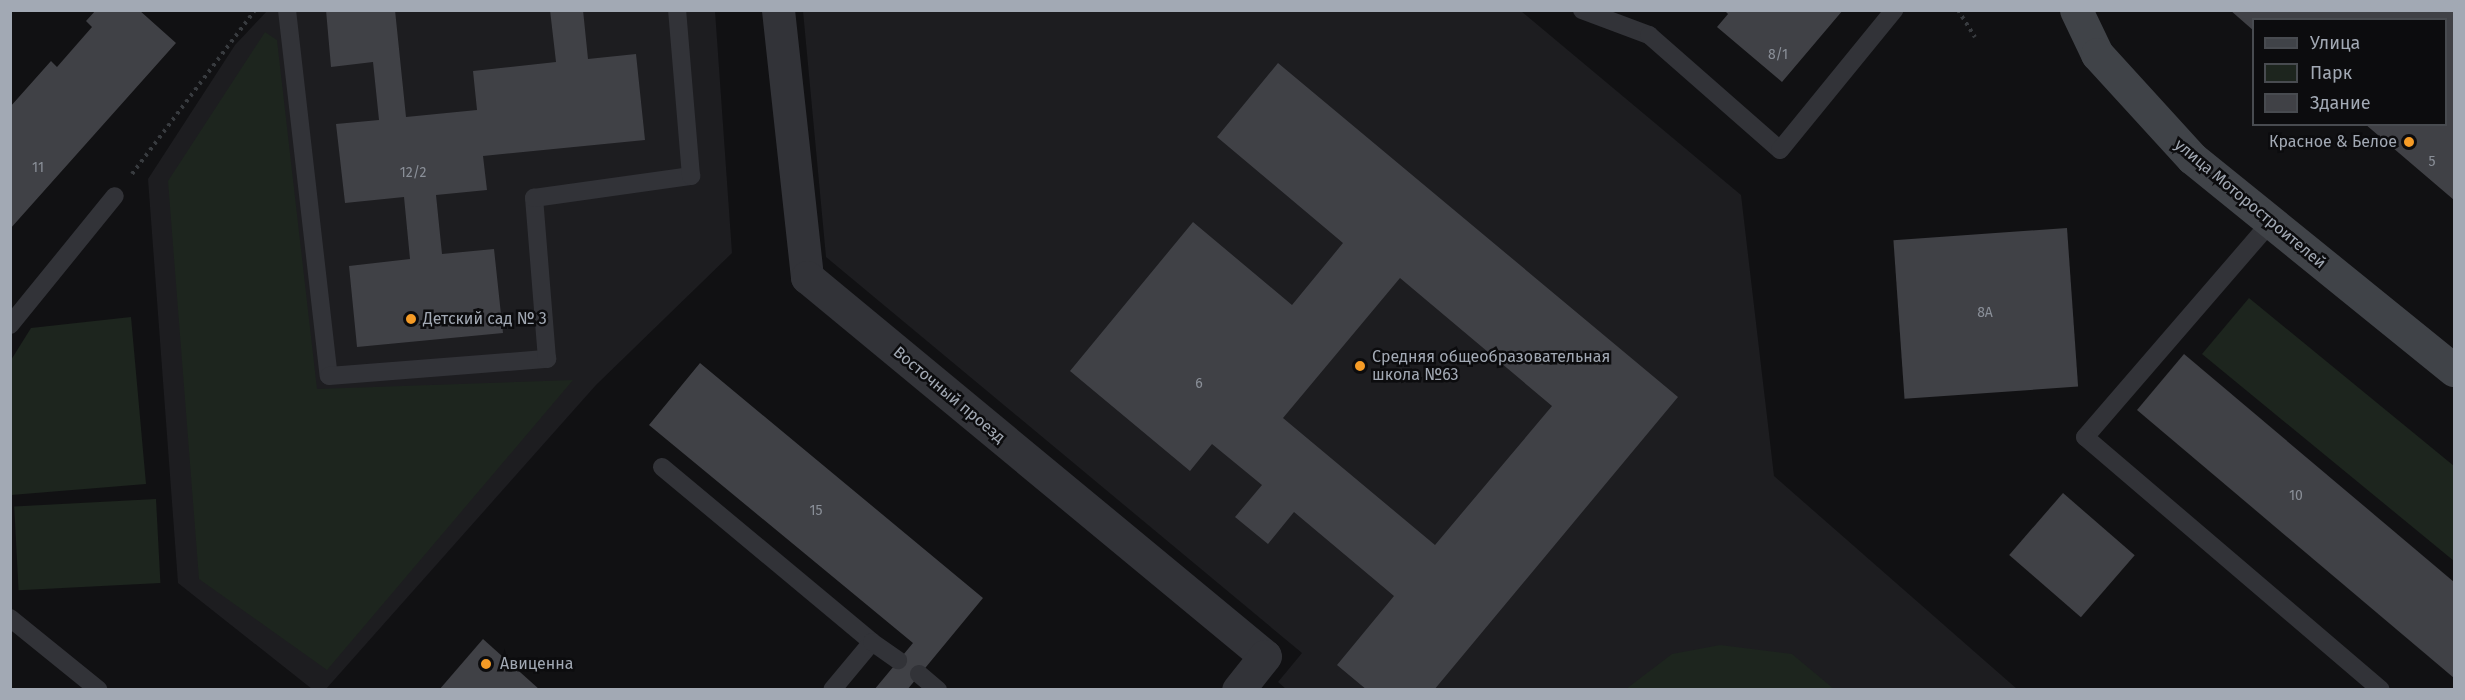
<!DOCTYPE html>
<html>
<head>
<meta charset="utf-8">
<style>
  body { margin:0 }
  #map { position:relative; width:2465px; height:700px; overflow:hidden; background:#111113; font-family:"Fira Sans",sans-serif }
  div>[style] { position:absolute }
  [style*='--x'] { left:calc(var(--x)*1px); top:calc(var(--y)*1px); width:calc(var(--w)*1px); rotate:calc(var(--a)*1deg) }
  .built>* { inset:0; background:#1d1d20 }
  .green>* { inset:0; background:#1d251e; transform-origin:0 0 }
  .building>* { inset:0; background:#404146; transform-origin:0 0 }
  .path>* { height:4px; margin-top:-2px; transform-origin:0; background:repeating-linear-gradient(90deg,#383b3f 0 3px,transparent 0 7.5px) }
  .lane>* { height:18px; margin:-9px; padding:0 9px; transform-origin:9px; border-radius:9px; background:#323338 }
  .street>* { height:33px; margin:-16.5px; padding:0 16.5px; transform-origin:16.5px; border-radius:16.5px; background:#323338 }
  .secondary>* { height:33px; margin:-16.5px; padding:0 16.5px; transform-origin:16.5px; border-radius:16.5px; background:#404348 }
  .dots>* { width:16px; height:16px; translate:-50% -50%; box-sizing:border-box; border:3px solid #0c0c0e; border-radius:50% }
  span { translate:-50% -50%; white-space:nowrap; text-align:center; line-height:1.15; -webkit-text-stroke:5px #0c0c0e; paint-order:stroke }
  .number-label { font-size:14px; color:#8a8f98 }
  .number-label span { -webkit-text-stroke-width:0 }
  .poi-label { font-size:16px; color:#a2a9b4 }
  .right { translate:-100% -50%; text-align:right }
  .left { translate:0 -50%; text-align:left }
  .street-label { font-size:16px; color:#a2a9b4 }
  .frame { position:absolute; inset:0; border:12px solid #a2a9b4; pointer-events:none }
  .legend { position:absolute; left:2252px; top:18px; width:195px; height:108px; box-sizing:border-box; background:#0c0c0e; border:2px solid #484b50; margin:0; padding:8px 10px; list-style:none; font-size:18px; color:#a2a9b4 }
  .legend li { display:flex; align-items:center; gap:12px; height:30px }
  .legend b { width:30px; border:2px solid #484b50 }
</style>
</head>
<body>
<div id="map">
  <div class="built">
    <i style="clip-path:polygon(267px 11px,715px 11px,732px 253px,596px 385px,326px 689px,312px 689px,178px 583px,148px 179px,235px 45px)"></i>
    <i style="clip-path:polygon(803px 11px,1521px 11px,1741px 195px,1774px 476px,2017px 689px,1286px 689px,1278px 682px,1302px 653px,826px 257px)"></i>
  </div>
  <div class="green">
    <i style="clip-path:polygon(265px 32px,277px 40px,317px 389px,573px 380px,327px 670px,199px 579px,168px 181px)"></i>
    <i style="clip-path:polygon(2249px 298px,2454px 466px,2454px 561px,2202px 354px)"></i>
    <i style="clip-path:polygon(131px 317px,146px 484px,11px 495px,11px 360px,31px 328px)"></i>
    <i style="left:156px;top:499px;width:84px;height:142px;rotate:87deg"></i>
    <i style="clip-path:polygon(1720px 645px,1792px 654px,1834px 689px,1626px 689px,1672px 654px)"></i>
  </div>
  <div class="building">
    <i style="clip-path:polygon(96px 10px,139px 10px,176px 43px,10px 229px,10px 107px,51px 61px,57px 67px,92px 27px,86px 21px)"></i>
    <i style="clip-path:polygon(326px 10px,395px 10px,406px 117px,477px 110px,473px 71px,556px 62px,550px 10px,583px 10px,588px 59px,636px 54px,645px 140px,483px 156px,487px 190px,436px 195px,442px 254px,494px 249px,503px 333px,357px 347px,349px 266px,410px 259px,404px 197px,345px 203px,336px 124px,379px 120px,373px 62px,331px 67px)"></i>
    <i style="clip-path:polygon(1724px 10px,1843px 10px,1782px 82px,1717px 27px,1728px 14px)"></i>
    <i style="clip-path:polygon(2230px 10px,2454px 10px,2454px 200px,2365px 124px,2446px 124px,2446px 20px,2254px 20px,2254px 31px)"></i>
    <i style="clip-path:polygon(evenodd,1278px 63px,1678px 397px,1434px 690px,1367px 690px,1337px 665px,1394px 596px,1294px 512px,1268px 544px,1235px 517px,1262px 485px,1212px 444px,1190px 471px,1070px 371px,1193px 222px,1292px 305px,1343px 243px,1217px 137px,1278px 63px,1400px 278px,1552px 406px,1435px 545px,1283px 418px,1400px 278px)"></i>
    <i style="left:2067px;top:228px;width:159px;height:174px;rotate:86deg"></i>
    <i style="clip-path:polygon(2184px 354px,2454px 582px,2454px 678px,2137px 410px)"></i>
    <i style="clip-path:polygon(700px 363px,983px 598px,907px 690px,874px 690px,913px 643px,649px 425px)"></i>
    <i style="left:2063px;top:493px;width:95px;height:82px;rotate:41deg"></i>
    <i style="clip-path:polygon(483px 639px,540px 690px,439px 690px)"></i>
  </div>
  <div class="path">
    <i style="--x:1958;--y:10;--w:32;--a:58"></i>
    <i style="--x:132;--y:174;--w:205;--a:-53.1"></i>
  </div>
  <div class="lane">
    <i style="--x:287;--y:10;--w:368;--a:83.5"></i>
    <i style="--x:329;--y:376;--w:219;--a:-4.5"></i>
    <i style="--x:547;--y:359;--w:162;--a:-94.6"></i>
    <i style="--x:534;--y:198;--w:159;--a:-8"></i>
    <i style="--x:691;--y:176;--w:167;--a:-94.8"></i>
    <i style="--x:1582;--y:10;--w:72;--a:20.5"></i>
    <i style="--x:1649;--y:35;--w:174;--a:41.3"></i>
    <i style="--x:1780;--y:150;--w:181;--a:-50.8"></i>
    <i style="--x:2270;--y:223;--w:283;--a:130.8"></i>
    <i style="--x:2085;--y:437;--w:389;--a:40.5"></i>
    <i style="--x:10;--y:325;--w:166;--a:-50.9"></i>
    <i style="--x:662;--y:467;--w:273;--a:39.8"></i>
    <i style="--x:872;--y:642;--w:62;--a:129.8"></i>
    <i style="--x:10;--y:618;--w:114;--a:39"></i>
    <i style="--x:872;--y:642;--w:32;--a:35"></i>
    <i style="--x:919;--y:674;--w:25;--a:40"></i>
  </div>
  <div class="street">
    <i style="--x:778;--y:10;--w:269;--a:83.8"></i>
    <i style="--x:807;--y:277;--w:594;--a:39.61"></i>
    <i style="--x:1265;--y:656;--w:43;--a:128.5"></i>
  </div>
  <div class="secondary">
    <i style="--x:2076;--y:10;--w:49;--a:64.5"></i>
    <i style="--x:2097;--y:54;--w:141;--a:47.6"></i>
    <i style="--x:2192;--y:158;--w:337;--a:39"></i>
  </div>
  <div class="dots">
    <i style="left:2409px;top:142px;background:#f59b26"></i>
    <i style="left:411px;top:319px;background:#f59b26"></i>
    <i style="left:1360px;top:366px;background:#f59b26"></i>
    <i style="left:486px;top:664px;background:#f59b26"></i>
  </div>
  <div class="number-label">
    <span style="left:1778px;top:55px">8/1</span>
    <span style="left:2432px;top:162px">5</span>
    <span style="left:38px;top:168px">11</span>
    <span style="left:413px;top:173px">12/2</span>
    <span style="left:1985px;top:313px">8А</span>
    <span style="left:1199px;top:384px">6</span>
    <span style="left:2296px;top:496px">10</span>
    <span style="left:816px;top:511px">15</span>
  </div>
  <div class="poi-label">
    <span class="right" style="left:2397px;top:142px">Красное &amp; Белое</span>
    <span class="left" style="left:423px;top:319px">Детский сад № 3</span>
    <span class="left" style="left:1372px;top:366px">Средняя общеобразовательная<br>школа №63</span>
    <span class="left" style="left:500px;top:664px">Авиценна</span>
  </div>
  <div class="street-label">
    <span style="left:2250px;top:204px;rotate:40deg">улица Моторостроителей</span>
    <span style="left:949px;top:395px;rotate:40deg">Восточный проезд</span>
  </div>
  <div class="frame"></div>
  <ul class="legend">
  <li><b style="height:8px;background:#404348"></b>Улица</li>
  <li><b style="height:16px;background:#1d251e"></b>Парк</li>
  <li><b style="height:16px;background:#404146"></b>Здание</li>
  </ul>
</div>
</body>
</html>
